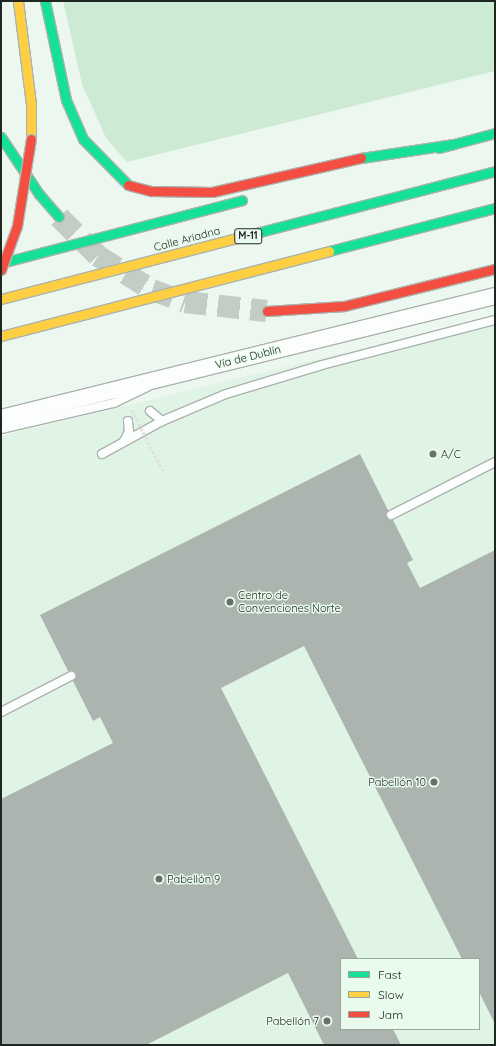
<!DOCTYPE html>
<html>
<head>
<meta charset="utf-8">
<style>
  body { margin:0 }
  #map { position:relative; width:496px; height:1046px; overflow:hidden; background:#ecf7ef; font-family:Quicksand,sans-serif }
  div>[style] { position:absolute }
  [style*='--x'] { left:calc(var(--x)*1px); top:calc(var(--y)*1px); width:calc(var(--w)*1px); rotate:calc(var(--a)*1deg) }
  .built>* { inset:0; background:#e0f4e5 }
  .green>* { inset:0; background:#cdead4 }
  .building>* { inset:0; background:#acb4af }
  .secondary-tunnel>* { height:22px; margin-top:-11px; transform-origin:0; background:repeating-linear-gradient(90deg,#c3cdc6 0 22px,transparent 0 33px) }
  .path>* { height:2.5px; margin-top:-1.25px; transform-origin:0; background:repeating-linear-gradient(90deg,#dee1df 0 3px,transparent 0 5px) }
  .roads { filter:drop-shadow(1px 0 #acb3ae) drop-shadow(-1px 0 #acb3ae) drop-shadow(0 1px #acb3ae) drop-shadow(0 -1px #acb3ae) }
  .lane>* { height:8px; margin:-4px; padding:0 4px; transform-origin:4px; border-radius:4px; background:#fcfefd }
  .street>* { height:16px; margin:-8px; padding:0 8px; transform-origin:8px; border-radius:8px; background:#fcfefd }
  .fast>* { height:9px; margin:-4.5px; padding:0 4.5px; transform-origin:4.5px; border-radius:4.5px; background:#16e098 }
  .slow>* { height:9px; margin:-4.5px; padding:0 4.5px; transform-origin:4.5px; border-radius:4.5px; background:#ffcf43 }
  .jam>* { height:9px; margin:-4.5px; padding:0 4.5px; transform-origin:4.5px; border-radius:4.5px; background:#f24e42 }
  .path-bridge>* { height:2.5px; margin-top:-1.25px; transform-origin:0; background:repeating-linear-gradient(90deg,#dee1df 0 3px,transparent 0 5px) }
  .bridges { filter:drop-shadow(1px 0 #aebeb3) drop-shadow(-1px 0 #aebeb3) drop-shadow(0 1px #aebeb3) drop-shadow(0 -1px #aebeb3) }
  .jam-bridge>* { height:9px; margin:-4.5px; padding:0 4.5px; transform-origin:4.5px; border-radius:4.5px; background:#f24e42 }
  .dots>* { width:11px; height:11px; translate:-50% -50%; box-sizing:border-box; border:2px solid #e8fbed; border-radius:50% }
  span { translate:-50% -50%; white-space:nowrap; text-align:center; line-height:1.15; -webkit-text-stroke:3px #e8fbed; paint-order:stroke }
  .shield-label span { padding:1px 3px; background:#e8fbed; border:1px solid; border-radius:3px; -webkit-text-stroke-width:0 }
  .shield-label { font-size:10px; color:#202722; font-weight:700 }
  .street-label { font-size:11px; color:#202722 }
  .poi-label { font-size:11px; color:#202722 }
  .left { translate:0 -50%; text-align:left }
  .right { translate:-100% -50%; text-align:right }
  .frame { position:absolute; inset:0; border:2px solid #202722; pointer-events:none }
  .legend { position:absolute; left:340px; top:958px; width:140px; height:72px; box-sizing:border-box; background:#e8fbed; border:1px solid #98a69c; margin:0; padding:5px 7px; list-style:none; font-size:12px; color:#202722 }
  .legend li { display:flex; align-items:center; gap:8px; height:20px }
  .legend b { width:20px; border:1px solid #98a69c }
</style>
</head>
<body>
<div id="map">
  <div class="built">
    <i style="clip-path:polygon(evenodd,495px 316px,495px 1045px,1px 1045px,1px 436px,495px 316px,341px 959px,479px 959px,479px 1029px,341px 1029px,341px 959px)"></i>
  </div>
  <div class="green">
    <i style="clip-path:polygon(63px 1px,495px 1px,495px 71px,127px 162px,106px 138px,82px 84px)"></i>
  </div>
  <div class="building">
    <i style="clip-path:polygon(360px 454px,413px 560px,407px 563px,420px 588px,495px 550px,495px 1024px,479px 992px,479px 959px,462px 959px,304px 646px,221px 688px,358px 959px,341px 959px,341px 1029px,393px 1029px,401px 1045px,324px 1045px,288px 973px,146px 1045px,1px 1045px,1px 799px,113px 743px,100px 717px,93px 721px,40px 615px)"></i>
  </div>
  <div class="secondary-tunnel">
    <i style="--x:59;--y:217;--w:55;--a:45"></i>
    <i style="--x:98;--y:256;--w:64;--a:32.2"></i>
    <i style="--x:152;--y:290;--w:35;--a:20"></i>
    <i style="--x:185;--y:302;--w:82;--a:6.3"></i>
  </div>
  <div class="path">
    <i style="--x:148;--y:442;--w:32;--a:62"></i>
  </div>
  <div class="roads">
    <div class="lane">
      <i style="--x:150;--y:411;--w:16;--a:40"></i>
      <i style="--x:1;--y:429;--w:116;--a:-13"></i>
      <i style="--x:114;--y:403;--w:37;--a:-26"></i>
      <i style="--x:124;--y:441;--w:11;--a:-63"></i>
      <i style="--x:129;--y:431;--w:10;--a:-96"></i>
      <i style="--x:102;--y:454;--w:68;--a:-28.8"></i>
      <i style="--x:162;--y:421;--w:69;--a:-22.9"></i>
      <i style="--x:226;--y:394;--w:100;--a:-16.8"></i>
      <i style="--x:322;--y:365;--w:179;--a:-14.6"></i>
      <i style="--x:391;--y:515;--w:117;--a:-27"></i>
      <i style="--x:1;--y:712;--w:79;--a:-27.2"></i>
    </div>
    <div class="street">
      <i style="--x:1;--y:418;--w:509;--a:-13.87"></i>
    </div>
    <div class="fast">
      <i style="--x:45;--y:1;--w:101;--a:78"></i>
      <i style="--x:66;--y:100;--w:43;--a:66.4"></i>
      <i style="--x:83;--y:139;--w:64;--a:45.6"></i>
      <i style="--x:1;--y:137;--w:69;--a:56.3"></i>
      <i style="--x:39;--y:194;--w:30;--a:49"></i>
      <i style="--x:439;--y:148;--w:58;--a:-15"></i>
      <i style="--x:361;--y:158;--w:94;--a:-8.6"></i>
      <i style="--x:252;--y:234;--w:251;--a:-14.5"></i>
      <i style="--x:329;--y:251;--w:171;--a:-14.5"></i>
      <i style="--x:1;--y:263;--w:249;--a:-14.6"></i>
    </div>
    <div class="slow">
      <i style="--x:18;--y:1;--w:104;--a:82.8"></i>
      <i style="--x:31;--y:104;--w:35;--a:90"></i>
      <i style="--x:1;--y:299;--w:259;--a:-14.5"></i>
      <i style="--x:1;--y:336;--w:339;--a:-14.5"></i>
    </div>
    <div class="jam">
      <i style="--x:128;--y:185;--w:24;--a:15"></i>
      <i style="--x:151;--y:191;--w:61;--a:0.9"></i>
      <i style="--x:212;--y:192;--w:153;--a:-12.9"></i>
      <i style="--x:267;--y:311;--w:77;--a:-3.7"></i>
      <i style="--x:344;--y:306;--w:155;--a:-13.8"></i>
    </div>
  </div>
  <div class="path-bridge">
    <i style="--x:132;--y:410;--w:35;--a:63"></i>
  </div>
  <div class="bridges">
    <div class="jam-bridge">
      <i style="--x:1;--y:270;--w:47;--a:-70"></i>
      <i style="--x:17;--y:226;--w:88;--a:-80.9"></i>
    </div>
  </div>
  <div class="dots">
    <i style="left:433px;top:454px;background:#67706a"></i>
    <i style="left:230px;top:602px;background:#67706a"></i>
    <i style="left:434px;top:782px;background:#67706a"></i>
    <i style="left:159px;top:879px;background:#67706a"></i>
    <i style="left:327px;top:1021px;background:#67706a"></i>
  </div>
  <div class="shield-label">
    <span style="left:248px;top:236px">M-11</span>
  </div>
  <div class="street-label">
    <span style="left:187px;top:239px;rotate:-15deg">Calle Ariadna</span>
    <span style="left:248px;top:357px;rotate:-14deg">Vía de Dublín</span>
  </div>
  <div class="poi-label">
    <span class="left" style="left:441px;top:454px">A/C</span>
    <span class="left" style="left:238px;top:602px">Centro de<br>Convenciones Norte</span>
    <span class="right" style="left:426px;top:782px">Pabellón 10</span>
    <span class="left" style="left:167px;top:879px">Pabellón 9</span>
    <span class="right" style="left:319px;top:1021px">Pabellón 7</span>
  </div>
  <div class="frame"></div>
  <ul class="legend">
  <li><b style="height:5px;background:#16e098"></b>Fast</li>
  <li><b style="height:5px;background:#ffcf43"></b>Slow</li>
  <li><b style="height:5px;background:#f24e42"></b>Jam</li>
  </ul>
</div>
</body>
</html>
